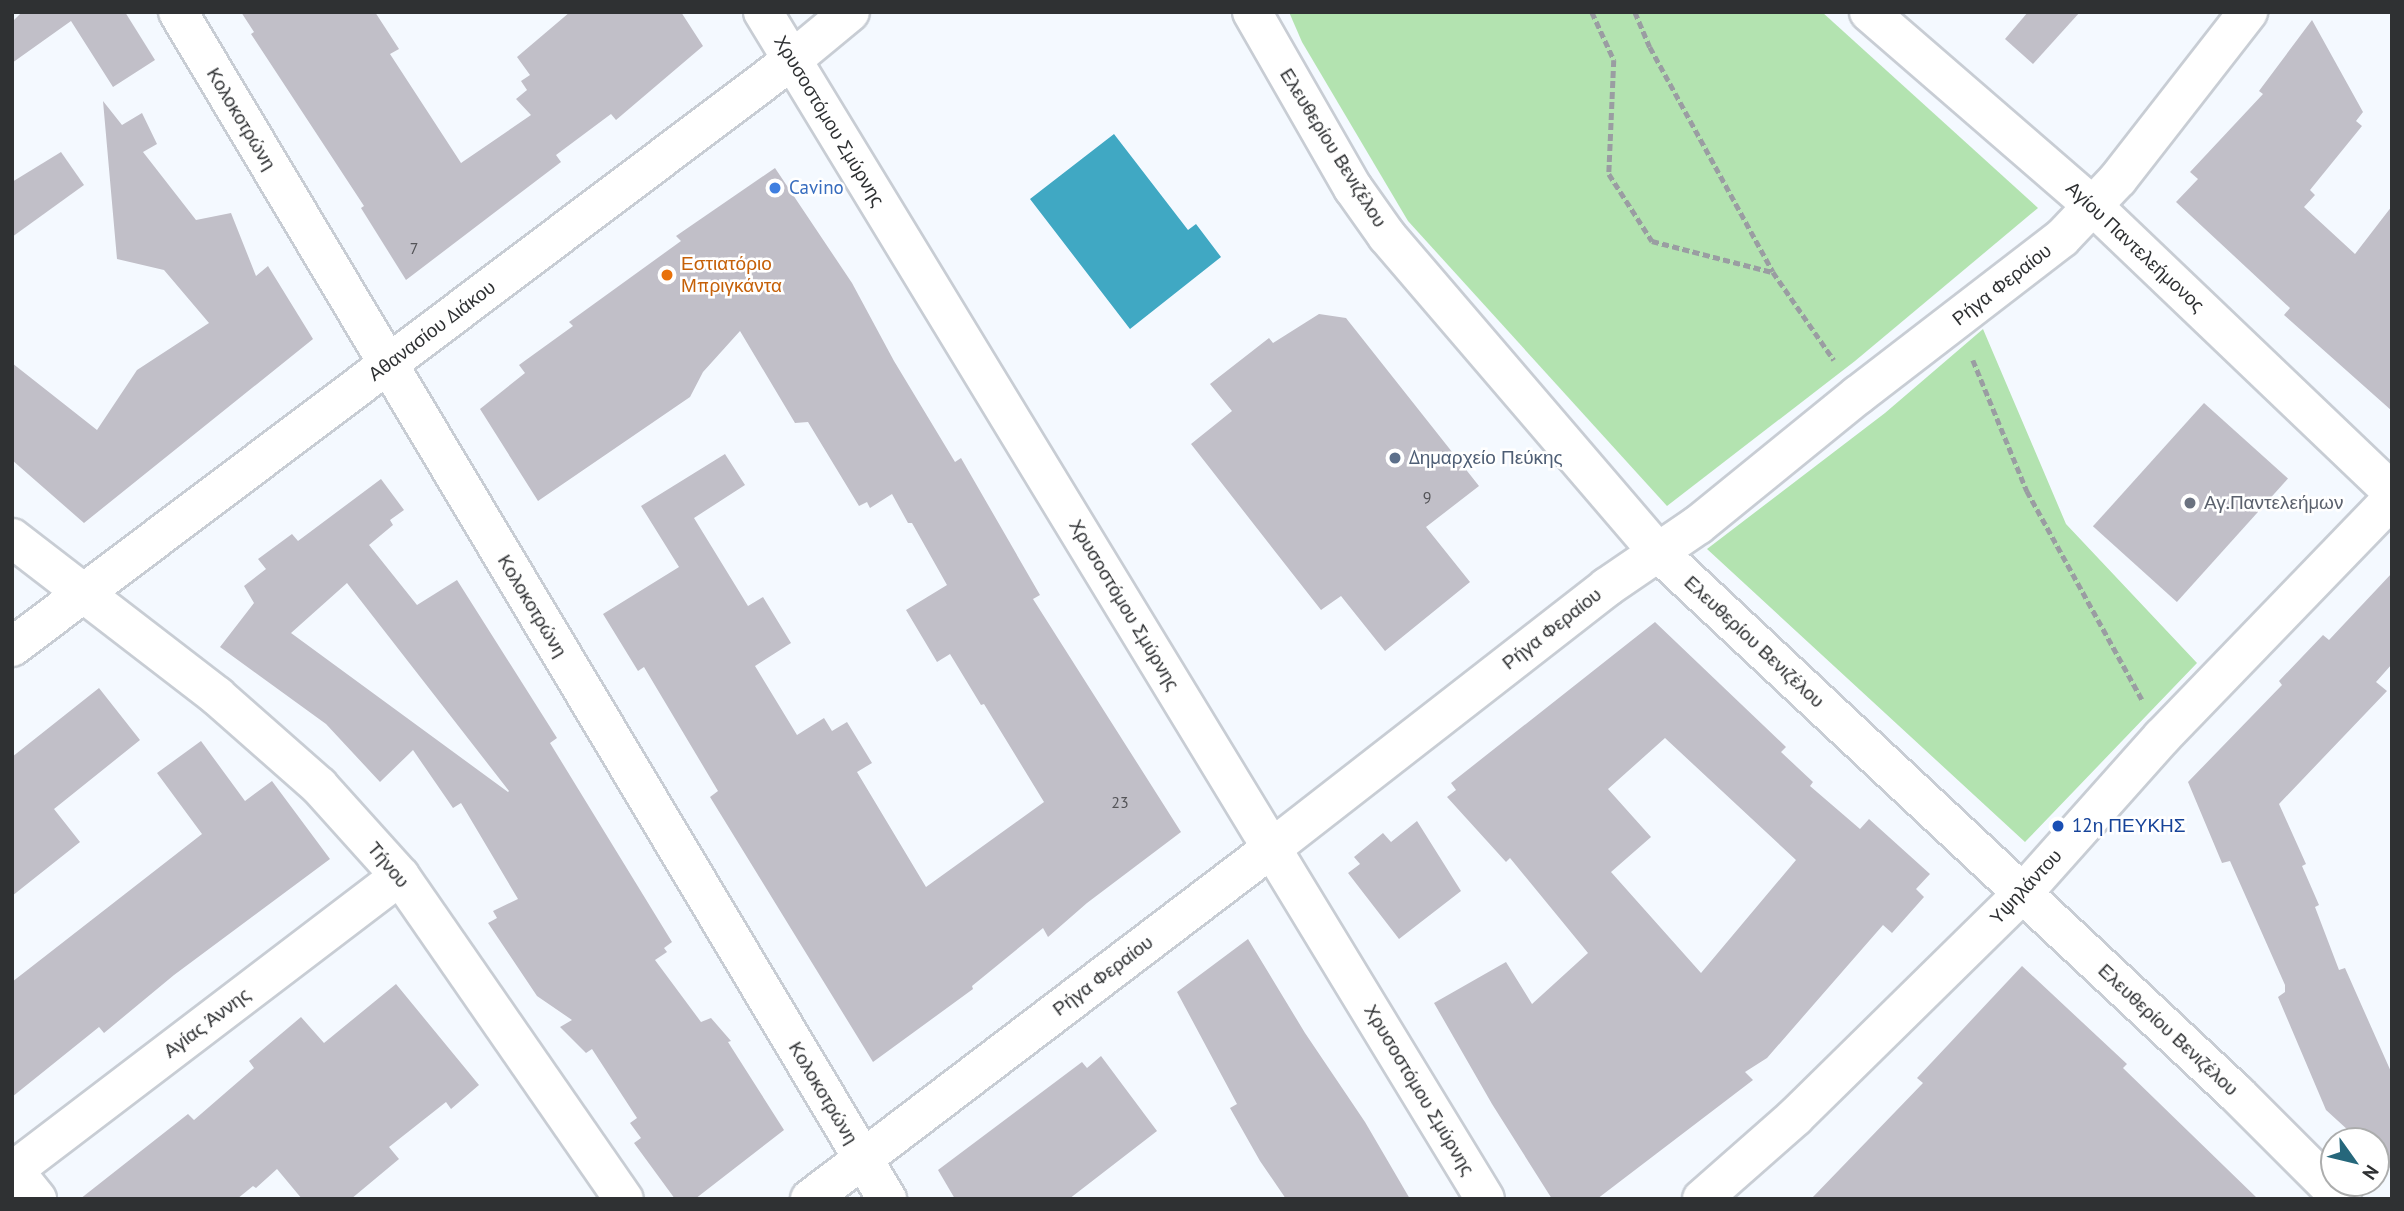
<!DOCTYPE html>
<html>
<head>
<meta charset="utf-8">
<style>
  body { margin:0 }
  #map { position:relative; width:2404px; height:1211px; overflow:hidden; background:#f4f9ff; font-family:"PT Sans",sans-serif }
  div>[style] { position:absolute }
  [style*='--x'] { left:calc(var(--x)*1px); top:calc(var(--y)*1px); width:calc(var(--w)*1px); rotate:calc(var(--a)*1deg) }
  .green>* { inset:0; background:#b3e3b0 }
  .water>* { inset:0; background:#40a8c3 }
  .building>* { inset:0; background:#c1bfc8; transform-origin:0 0 }
  .path>* { height:4.5px; margin-top:-2.25px; transform-origin:0; background:repeating-linear-gradient(90deg,#9a9da2 0 7px,transparent 0 10.5px) }
  .roads { filter:drop-shadow(2px 0 #c8cdd4) drop-shadow(-2px 0 #c8cdd4) drop-shadow(0 2px #c8cdd4) drop-shadow(0 -2px #c8cdd4) }
  .minor>* { height:38px; margin:-19px; padding:0 19px; transform-origin:19px; border-radius:19px; background:#fff }
  .tertiary>* { height:38px; margin:-19px; padding:0 19px; transform-origin:19px; border-radius:19px; background:#fff }
  .dots>* { width:19px; height:19px; translate:-50% -50%; box-sizing:border-box; border:4px solid #fff; border-radius:50% }
  span { translate:-50% -50%; white-space:nowrap; text-align:center; line-height:1.15; -webkit-text-stroke:5px #fff; paint-order:stroke }
  .number-label { font-size:16px; color:#545458 }
  .number-label span { -webkit-text-stroke-width:0 }
  .street-label { font-size:19px; color:#2f3133 }
  .shop-label { font-size:19px; color:#366cbe }
  .left { translate:0 -50%; text-align:left }
  .food-label { font-size:19px; color:#c56008 }
  .service-label { font-size:19px; color:#4e5e75 }
  .worship-label { font-size:19px; color:#5b616d }
  .transit-label { font-size:19px; color:#164399 }
  .frame { position:absolute; inset:0; border:14px solid #2f3133; pointer-events:none }
  .north { position:absolute; left:2320px; top:1127px; width:70px; height:70px; box-sizing:border-box; background:#fff; border:2px solid #acadad; border-radius:50%; rotate:124deg; font-size:19px; font-weight:700; line-height:28px; text-align:center; color:#2f3133 }
  .north::after { content:''; display:block; margin:auto; width:24px; height:32px; background:#26677b; clip-path:polygon(50% 0,100% 100%,50% 72%,0 100%) }
</style>
</head>
<body>
<div id="map">
  <div class="green">
    <i style="clip-path:polygon(1289px 12px,1822px 12px,2038px 208px,1855px 361px,1667px 506px,1408px 221px,1302px 42px)"></i>
    <i style="clip-path:polygon(1983px 329px,2066px 524px,2197px 663px,2025px 842px,1707px 549px,1885px 413px)"></i>
  </div>
  <div class="water">
    <i style="clip-path:polygon(1114px 134px,1188px 230px,1196px 224px,1221px 257px,1130px 329px,1030px 199px)"></i>
  </div>
  <div class="building">
    <i style="clip-path:polygon(22px 12px,125px 12px,155px 60px,113px 87px,71px 21px,12px 63px,12px 22px)"></i>
    <i style="clip-path:polygon(241px 12px,375px 12px,399px 49px,390px 54px,461px 163px,531px 115px,516px 99px,527px 90px,521px 81px,530px 75px,517px 57px,570px 12px,681px 12px,703px 46px,616px 120px,611px 114px,556px 155px,561px 162px,406px 280px,361px 208px,364px 206px,251px 34px,254px 32px)"></i>
    <i style="clip-path:polygon(2028px 12px,2080px 12px,2033px 64px,2005px 39px)"></i>
    <i style="clip-path:polygon(2312px 20px,2363px 112px,2356px 121px,2362px 126px,2310px 190px,2315px 195px,2304px 207px,2355px 254px,2392px 206px,2392px 411px,2284px 315px,2290px 308px,2176px 202px,2198px 179px,2190px 172px,2263px 94px,2259px 91px)"></i>
    <i style="clip-path:polygon(103px 101px,122px 125px,142px 113px,157px 144px,143px 152px,196px 220px,231px 213px,256px 276px,268px 266px,313px 339px,84px 523px,12px 460px,12px 363px,97px 430px,137px 370px,209px 323px,164px 270px,117px 259px)"></i>
    <i style="clip-path:polygon(61px 152px,84px 185px,12px 237px,12px 182px)"></i>
    <i style="clip-path:polygon(775px 168px,852px 283px,894px 361px,955px 462px,961px 458px,1040px 595px,1033px 599px,1181px 832px,1087px 903px,1048px 937px,1043px 928px,972px 986px,973px 989px,873px 1062px,710px 797px,718px 791px,644px 667px,638px 671px,603px 614px,679px 567px,641px 506px,725px 454px,745px 485px,694px 518px,748px 606px,763px 597px,791px 643px,755px 666px,797px 735px,824px 718px,832px 731px,847px 722px,872px 763px,857px 772px,926px 887px,1044px 802px,984px 704px,981px 705px,950px 654px,937px 662px,906px 610px,947px 585px,912px 523px,908px 523px,892px 494px,870px 508px,867px 502px,859px 506px,808px 422px,795px 423px,740px 331px,703px 372px,690px 397px,538px 501px,480px 409px,525px 373px,519px 365px,573px 326px,569px 322px,681px 241px,676px 236px)"></i>
    <i style="clip-path:polygon(1319px 314px,1346px 318px,1479px 486px,1426px 527px,1470px 582px,1385px 651px,1341px 596px,1321px 610px,1191px 444px,1232px 411px,1210px 384px,1269px 338px,1273px 343px)"></i>
    <i style="left:2204px;top:403px;width:113px;height:166px;rotate:42deg"></i>
    <i style="clip-path:polygon(evenodd,381px 479px,404px 510px,390px 520px,393px 525px,369px 545px,417px 605px,457px 580px,557px 738px,550px 743px,672px 942px,664px 948px,667px 952px,655px 960px,701px 1022px,711px 1018px,731px 1041px,728px 1042px,784px 1130px,695px 1199px,675px 1199px,634px 1143px,641px 1138px,630px 1123px,637px 1118px,592px 1049px,586px 1053px,560px 1027px,572px 1020px,537px 996px,488px 923px,497px 918px,493px 911px,518px 899px,461px 803px,453px 808px,413px 750px,380px 782px,326px 724px,220px 647px,254px 603px,244px 586px,266px 569px,258px 559px,292px 534px,298px 541px,381px 479px,347px 583px,509px 791px,508px 792px,291px 633px,347px 583px)"></i>
    <i style="clip-path:polygon(2392px 573px,2392px 664px,2376px 682px,2387px 691px,2279px 804px,2306px 864px,2302px 866px,2319px 905px,2315px 907px,2339px 970px,2345px 968px,2392px 1074px,2392px 1170px,2376px 1155px,2376px 1141px,2360px 1141px,2326px 1110px,2278px 997px,2285px 992px,2285px 985px,2230px 861px,2222px 863px,2188px 782px,2282px 685px,2279px 681px,2323px 635px,2329px 640px)"></i>
    <i style="clip-path:polygon(evenodd,1655px 622px,1786px 747px,1781px 752px,1813px 782px,1810px 786px,1860px 829px,1869px 819px,1930px 874px,1916px 889px,1924px 897px,1892px 933px,1883px 925px,1767px 1058px,1745px 1072px,1753px 1080px,1597px 1199px,1552px 1199px,1492px 1104px,1434px 1003px,1506px 962px,1532px 1004px,1588px 953px,1510px 858px,1506px 862px,1447px 797px,1456px 790px,1451px 783px,1655px 622px,1665px 738px,1796px 860px,1701px 973px,1611px 872px,1651px 837px,1608px 789px,1665px 738px)"></i>
    <i style="clip-path:polygon(99px 688px,140px 740px,54px 809px,80px 842px,12px 896px,12px 757px)"></i>
    <i style="clip-path:polygon(201px 741px,245px 801px,272px 781px,330px 859px,174px 975px,104px 1033px,99px 1027px,12px 1097px,12px 982px,202px 834px,157px 773px)"></i>
    <i style="clip-path:polygon(1417px 821px,1461px 891px,1399px 939px,1348px 873px,1360px 864px,1354px 857px,1383px 833px,1391px 842px)"></i>
    <i style="clip-path:polygon(1248px 939px,1305px 1033px,1365px 1122px,1410px 1199px,1286px 1199px,1260px 1161px,1230px 1108px,1237px 1104px,1177px 992px)"></i>
    <i style="clip-path:polygon(2022px 966px,2127px 1064px,2123px 1068px,2258px 1199px,1811px 1199px,1923px 1083px,1917px 1078px)"></i>
    <i style="clip-path:polygon(396px 984px,479px 1085px,451px 1109px,446px 1102px,389px 1147px,399px 1159px,351px 1199px,302px 1199px,277px 1169px,256px 1188px,253px 1186px,237px 1199px,80px 1199px,188px 1114px,194px 1120px,254px 1068px,249px 1061px,301px 1017px,324px 1043px)"></i>
    <i style="clip-path:polygon(1101px 1056px,1157px 1131px,1069px 1199px,955px 1199px,938px 1170px,1082px 1062px,1087px 1068px)"></i>
  </div>
  <div class="path">
    <i style="--x:1592;--y:12;--w:53;--a:65.4"></i>
    <i style="--x:1614;--y:60;--w:114;--a:92.5"></i>
    <i style="--x:1609;--y:174;--w:80;--a:57.3"></i>
    <i style="--x:1652;--y:241;--w:124;--a:14.5"></i>
    <i style="--x:1635;--y:12;--w:38;--a:67"></i>
    <i style="--x:1650;--y:47;--w:256;--a:61.3"></i>
    <i style="--x:1773;--y:272;--w:107;--a:55.3"></i>
    <i style="--x:1973;--y:360;--w:142;--a:67.6"></i>
    <i style="--x:2027;--y:491;--w:238;--a:61.1"></i>
  </div>
  <div class="roads">
    <div class="minor">
      <i style="--x:178;--y:12;--w:1383;--a:59.15"></i>
      <i style="--x:1869;--y:12;--w:298;--a:40.9"></i>
      <i style="--x:2094;--y:207;--w:412;--a:43.7"></i>
      <i style="--x:12;--y:538;--w:259;--a:37.6"></i>
      <i style="--x:217;--y:696;--w:136;--a:41.4"></i>
      <i style="--x:319;--y:786;--w:121;--a:48"></i>
      <i style="--x:400;--y:876;--w:393;--a:55.3"></i>
      <i style="--x:2022;--y:894;--w:210;--a:-48.3"></i>
      <i style="--x:2162;--y:737;--w:331;--a:-46"></i>
      <i style="--x:12;--y:1168;--w:40;--a:51"></i>
      <i style="--x:14;--y:1170;--w:485;--a:-37.3"></i>
      <i style="--x:810;--y:1199;--w:580;--a:-37.23"></i>
      <i style="--x:1272;--y:848;--w:425;--a:-37.9"></i>
      <i style="--x:1607;--y:587;--w:110;--a:-34.3"></i>
      <i style="--x:1698;--y:525;--w:206;--a:-39.1"></i>
      <i style="--x:1858;--y:395;--w:257;--a:-37.6"></i>
      <i style="--x:2062;--y:238;--w:81;--a:-46.5"></i>
      <i style="--x:2118;--y:179;--w:212;--a:-52.1"></i>
    </div>
    <div class="tertiary">
      <i style="--x:763;--y:12;--w:1389;--a:58.69"></i>
      <i style="--x:1252;--y:12;--w:203;--a:60.2"></i>
      <i style="--x:1353;--y:188;--w:59;--a:54.7"></i>
      <i style="--x:1387;--y:236;--w:418;--a:49.4"></i>
      <i style="--x:1659;--y:553;--w:792;--a:43.11"></i>
      <i style="--x:2237;--y:1094;--w:148;--a:45"></i>
      <i style="--x:12;--y:647;--w:976;--a:-36.96"></i>
      <i style="--x:792;--y:60;--w:75;--a:-39.6"></i>
      <i style="--x:1702;--y:1199;--w:124;--a:-41.4"></i>
      <i style="--x:1795;--y:1117;--w:318;--a:-44.5"></i>
    </div>
  </div>
  <div class="dots">
    <i style="left:775px;top:188px;background:#3f7fe0"></i>
    <i style="left:667px;top:275px;background:#e8710a"></i>
    <i style="left:1395px;top:458px;background:#5c6f8a"></i>
    <i style="left:2190px;top:503px;background:#6b7280"></i>
    <i style="left:2058px;top:826px;background:#1a4fb4"></i>
  </div>
  <div class="number-label">
    <span style="left:414px;top:248px">7</span>
    <span style="left:1427px;top:497px">9</span>
    <span style="left:1120px;top:802px">23</span>
  </div>
  <div class="street-label">
    <span style="left:241px;top:119px;rotate:59deg">Κολοκοτρώνη</span>
    <span style="left:829px;top:121px;rotate:59deg">Χρυσοστόμου Σμύρνης</span>
    <span style="left:1333px;top:148px;rotate:58deg">Ελευθερίου Βενιζέλου</span>
    <span style="left:2135px;top:247px;rotate:43deg">Αγίου Παντελεήμονος</span>
    <span style="left:2002px;top:285px;rotate:-38deg">Ρήγα Φεραίου</span>
    <span style="left:432px;top:331px;rotate:-37deg">Αθανασίου Διάκου</span>
    <span style="left:1124px;top:605px;rotate:59deg">Χρυσοστόμου Σμύρνης</span>
    <span style="left:532px;top:606px;rotate:59deg">Κολοκοτρώνη</span>
    <span style="left:1552px;top:629px;rotate:-38deg">Ρήγα Φεραίου</span>
    <span style="left:1754px;top:642px;rotate:43deg">Ελευθερίου Βενιζέλου</span>
    <span style="left:388px;top:865px;rotate:50deg">Τήνου</span>
    <span style="left:2026px;top:887px;rotate:-47deg">Υψηλάντου</span>
    <span style="left:1103px;top:976px;rotate:-37deg">Ρήγα Φεραίου</span>
    <span style="left:207px;top:1023px;rotate:-37deg">Αγίας Άννης</span>
    <span style="left:2168px;top:1030px;rotate:43deg">Ελευθερίου Βενιζέλου</span>
    <span style="left:1419px;top:1090px;rotate:59deg">Χρυσοστόμου Σμύρνης</span>
    <span style="left:823px;top:1093px;rotate:59deg">Κολοκοτρώνη</span>
  </div>
  <div class="shop-label">
    <span class="left" style="left:789px;top:188px">Cavino</span>
  </div>
  <div class="food-label">
    <span class="left" style="left:681px;top:275px">Εστιατόριο<br>Μπριγκάντα</span>
  </div>
  <div class="service-label">
    <span class="left" style="left:1409px;top:458px">Δημαρχείο Πεύκης</span>
  </div>
  <div class="worship-label">
    <span class="left" style="left:2204px;top:503px">Αγ.Παντελεήμων</span>
  </div>
  <div class="transit-label">
    <span class="left" style="left:2072px;top:826px">12η ΠΕΥΚΗΣ</span>
  </div>
  <div class="frame"></div>
  <div class="north">N</div>
</div>
</body>
</html>
